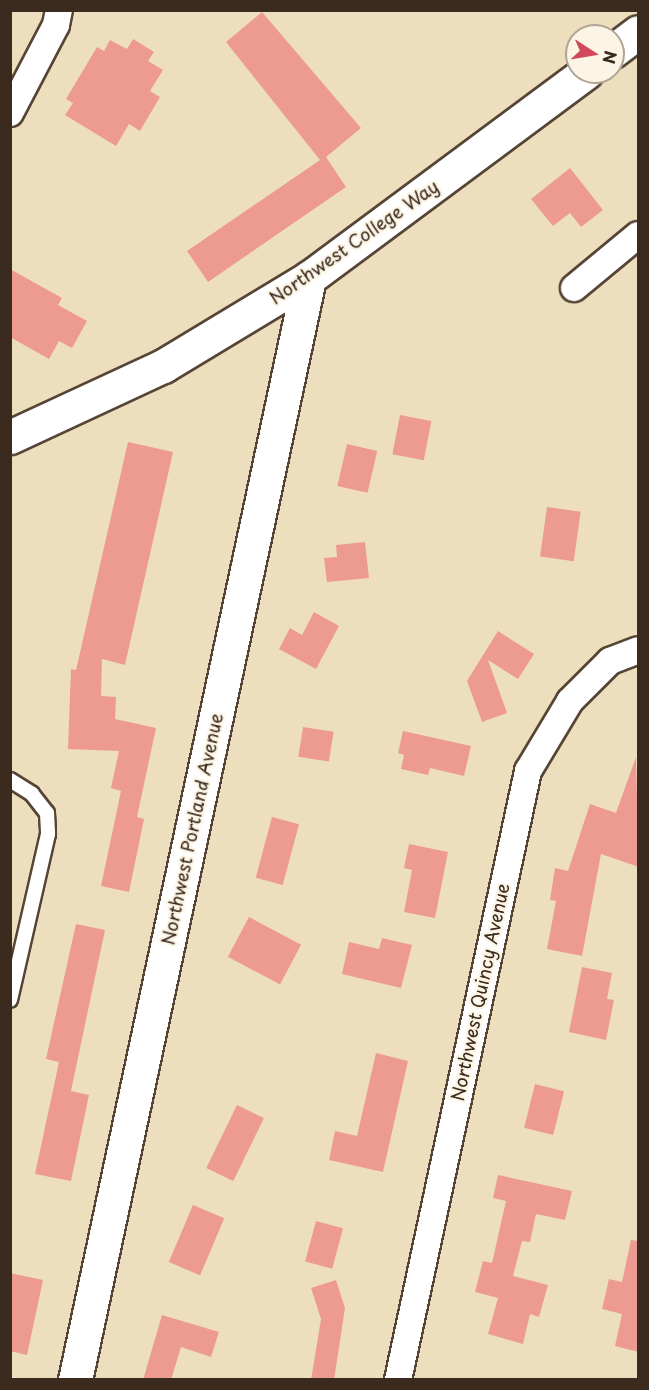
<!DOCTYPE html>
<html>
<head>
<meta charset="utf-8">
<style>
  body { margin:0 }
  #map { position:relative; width:649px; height:1390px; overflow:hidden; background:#eddfbd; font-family:"Playpen Sans",sans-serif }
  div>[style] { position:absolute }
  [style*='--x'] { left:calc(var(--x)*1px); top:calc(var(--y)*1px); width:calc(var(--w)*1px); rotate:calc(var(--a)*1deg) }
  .building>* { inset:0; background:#ed9b92; transform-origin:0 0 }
  .roads { filter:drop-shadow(2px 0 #564536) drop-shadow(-2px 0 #564536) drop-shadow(0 2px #564536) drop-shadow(0 -2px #564536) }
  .service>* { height:14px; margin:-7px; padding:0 7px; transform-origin:7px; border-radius:7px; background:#fff }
  .minor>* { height:26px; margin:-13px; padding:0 13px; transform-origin:13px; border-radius:13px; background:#fff }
  .tertiary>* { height:33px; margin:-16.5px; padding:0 16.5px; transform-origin:16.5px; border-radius:16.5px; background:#fff }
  span { translate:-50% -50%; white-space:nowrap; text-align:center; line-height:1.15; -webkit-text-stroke:4.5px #fcf5e5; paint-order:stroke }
  .street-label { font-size:18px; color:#3b2a1e }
  .frame { position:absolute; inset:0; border:12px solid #3b2a1e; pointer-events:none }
  .north { position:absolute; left:565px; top:24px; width:60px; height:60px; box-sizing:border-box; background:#fcf5e5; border:2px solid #afa495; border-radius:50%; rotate:102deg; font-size:16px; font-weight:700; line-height:24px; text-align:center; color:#3b2a1e }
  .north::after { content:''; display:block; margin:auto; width:21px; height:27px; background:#d1495b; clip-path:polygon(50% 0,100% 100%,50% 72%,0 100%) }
</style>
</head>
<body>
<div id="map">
  <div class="building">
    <i style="clip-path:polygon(262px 12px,361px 128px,326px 157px,346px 187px,208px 282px,187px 251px,320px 160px,226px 42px)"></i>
    <i style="clip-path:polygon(133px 39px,154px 52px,148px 61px,163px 70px,150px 91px,160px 97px,140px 131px,129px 124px,116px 146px,65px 115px,73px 103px,66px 99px,97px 47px,104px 51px,110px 40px,127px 49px)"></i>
    <i style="clip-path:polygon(570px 168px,603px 210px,581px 227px,570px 213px,553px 226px,531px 199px)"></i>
    <i style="clip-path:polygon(10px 269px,62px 298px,58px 305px,87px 321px,72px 348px,59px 341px,49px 359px,10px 337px)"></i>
    <i style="left:400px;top:415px;width:32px;height:40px;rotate:11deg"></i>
    <i style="clip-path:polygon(128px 442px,173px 452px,125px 665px,102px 659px,101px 696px,116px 697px,115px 719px,156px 728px,137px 817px,144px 819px,129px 892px,101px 886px,121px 791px,111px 788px,119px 751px,68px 749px,71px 669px,76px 670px)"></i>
    <i style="left:347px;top:444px;width:31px;height:43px;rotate:13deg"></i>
    <i style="left:547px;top:507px;width:34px;height:50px;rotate:8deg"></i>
    <i style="clip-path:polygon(365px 542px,369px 578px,327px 582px,324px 558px,337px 557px,336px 545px)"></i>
    <i style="clip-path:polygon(314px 612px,339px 626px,316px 669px,279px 649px,290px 628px,302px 635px)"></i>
    <i style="clip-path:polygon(498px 631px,534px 654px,518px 679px,488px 660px,507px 713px,482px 722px,467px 681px)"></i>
    <i style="left:303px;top:727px;width:31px;height:30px;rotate:9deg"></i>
    <i style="clip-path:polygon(403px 731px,471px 746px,464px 776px,430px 768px,428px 775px,401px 769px,404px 755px,398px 753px)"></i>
    <i style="clip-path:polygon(636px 757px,639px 867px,601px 854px,582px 956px,547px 949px,556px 901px,550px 900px,555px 868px,568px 871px,590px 804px,616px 813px)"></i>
    <i style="left:272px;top:817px;width:28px;height:63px;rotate:15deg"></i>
    <i style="clip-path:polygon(409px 844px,448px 852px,435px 918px,404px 912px,412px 870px,404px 868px)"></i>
    <i style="left:249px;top:917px;width:59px;height:45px;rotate:28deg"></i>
    <i style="clip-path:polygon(76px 924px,105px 930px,71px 1091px,89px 1095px,71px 1181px,35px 1174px,59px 1062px,46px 1059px)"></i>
    <i style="clip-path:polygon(382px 938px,412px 945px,401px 988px,342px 974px,349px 942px,379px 949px)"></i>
    <i style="clip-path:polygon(582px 967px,612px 973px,607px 999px,614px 1000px,606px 1040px,569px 1032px)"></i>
    <i style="clip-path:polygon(376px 1053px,408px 1061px,383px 1172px,329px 1160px,335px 1131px,357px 1136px)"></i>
    <i style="left:535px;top:1084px;width:30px;height:45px;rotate:14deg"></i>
    <i style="left:237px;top:1105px;width:30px;height:70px;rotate:26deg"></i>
    <i style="clip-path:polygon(498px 1175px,572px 1191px,565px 1220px,536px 1214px,530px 1242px,522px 1241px,513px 1276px,548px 1285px,539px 1317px,530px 1314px,523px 1344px,488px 1334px,498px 1298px,475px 1292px,483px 1261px,492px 1263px,506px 1201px,493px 1198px)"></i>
    <i style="left:193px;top:1205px;width:34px;height:62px;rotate:23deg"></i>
    <i style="left:316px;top:1221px;width:28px;height:42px;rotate:15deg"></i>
    <i style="clip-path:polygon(631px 1240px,639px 1241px,639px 1352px,615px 1346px,622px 1314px,602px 1309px,609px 1279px,622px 1282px)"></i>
    <i style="clip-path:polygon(10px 1273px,43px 1280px,27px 1355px,10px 1351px)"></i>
    <i style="clip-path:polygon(336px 1280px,345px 1308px,334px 1380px,311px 1380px,321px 1319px,311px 1288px)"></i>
    <i style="clip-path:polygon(162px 1315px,219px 1332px,211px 1357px,181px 1347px,171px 1380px,143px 1380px)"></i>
  </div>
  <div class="roads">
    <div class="service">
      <i style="--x:10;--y:780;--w:26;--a:32"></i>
      <i style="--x:32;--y:794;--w:24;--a:52"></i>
      <i style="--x:47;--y:813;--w:21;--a:87"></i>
      <i style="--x:48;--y:834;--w:170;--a:102.9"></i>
    </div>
    <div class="minor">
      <i style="--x:10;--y:113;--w:99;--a:-62.4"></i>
      <i style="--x:56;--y:25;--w:15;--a:-79"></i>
      <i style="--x:574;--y:288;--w:83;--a:-39.6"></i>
      <i style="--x:398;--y:1380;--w:623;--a:-77.95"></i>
      <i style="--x:528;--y:771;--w:82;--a:-59"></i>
      <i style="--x:570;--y:701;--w:57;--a:-45"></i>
      <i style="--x:610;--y:661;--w:30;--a:-21"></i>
    </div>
    <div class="tertiary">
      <i style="--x:613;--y:51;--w:31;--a:-37"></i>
      <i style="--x:10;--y:437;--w:169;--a:-24.9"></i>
      <i style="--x:163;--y:366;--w:170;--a:-31.1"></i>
      <i style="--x:309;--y:278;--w:345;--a:-36.6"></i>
      <i style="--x:75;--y:1380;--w:1127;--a:-78.01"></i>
    </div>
  </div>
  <div class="street-label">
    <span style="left:354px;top:242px;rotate:-35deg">Northwest College Way</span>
    <span style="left:192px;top:829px;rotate:-78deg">Northwest Portland Avenue</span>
    <span style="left:480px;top:992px;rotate:-78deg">Northwest Quincy Avenue</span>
  </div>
  <div class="frame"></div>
  <div class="north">N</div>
</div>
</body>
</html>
